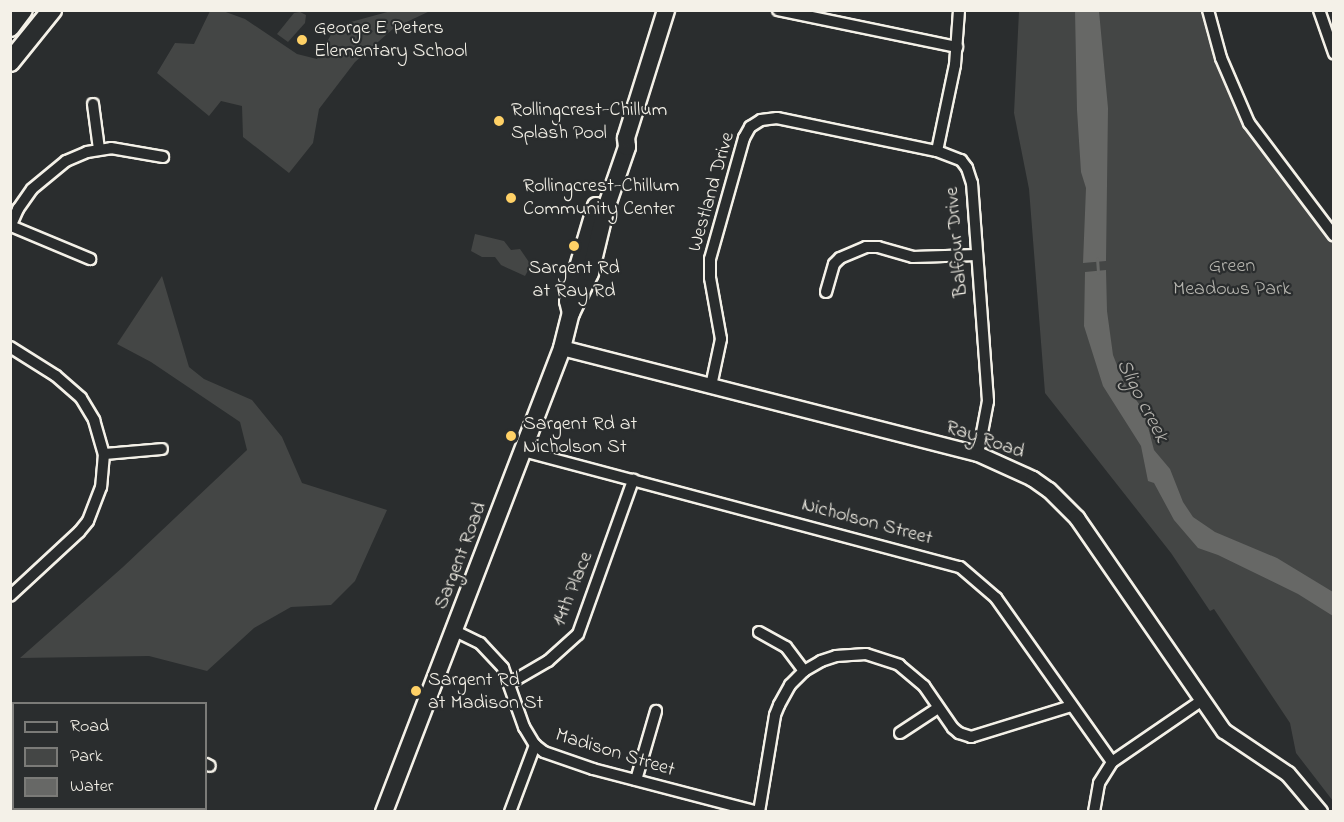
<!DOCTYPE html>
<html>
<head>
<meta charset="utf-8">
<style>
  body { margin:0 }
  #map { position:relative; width:1344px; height:822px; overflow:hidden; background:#2a2d2e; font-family:"Indie Flower",sans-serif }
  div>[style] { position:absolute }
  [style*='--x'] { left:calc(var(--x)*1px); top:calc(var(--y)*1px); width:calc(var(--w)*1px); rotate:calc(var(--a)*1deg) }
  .green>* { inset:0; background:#444645 }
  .water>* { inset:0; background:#676866 }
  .stream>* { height:3px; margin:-1.5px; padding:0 1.5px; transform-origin:1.5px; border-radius:1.5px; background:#676866 }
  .roads { filter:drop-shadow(2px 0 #f4f1e8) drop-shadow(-2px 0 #f4f1e8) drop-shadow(0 2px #f4f1e8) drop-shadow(0 -2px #f4f1e8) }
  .minor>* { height:10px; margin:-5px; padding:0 5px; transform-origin:5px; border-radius:5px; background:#2a2d2e }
  .tertiary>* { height:14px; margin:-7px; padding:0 7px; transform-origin:7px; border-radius:7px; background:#2a2d2e }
  .secondary>* { height:16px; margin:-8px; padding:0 8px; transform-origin:8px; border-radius:8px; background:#2a2d2e }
  .primary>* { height:18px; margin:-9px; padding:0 9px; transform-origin:9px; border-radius:9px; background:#2a2d2e }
  .dots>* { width:16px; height:16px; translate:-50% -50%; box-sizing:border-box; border:3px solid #2a2d2e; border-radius:50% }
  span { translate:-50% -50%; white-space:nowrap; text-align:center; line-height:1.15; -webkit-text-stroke:4.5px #2a2d2e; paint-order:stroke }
  .poi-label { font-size:20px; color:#f4f1e8 }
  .left { translate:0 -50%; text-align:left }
  .street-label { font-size:20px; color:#f4f1e8 }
  .park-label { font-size:20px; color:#b6b5af }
  .water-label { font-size:21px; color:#b5b3ae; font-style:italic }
  .frame { position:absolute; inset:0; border:12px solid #f4f1e8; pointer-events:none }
  .legend { position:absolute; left:12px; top:702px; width:195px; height:108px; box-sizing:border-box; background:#2a2d2e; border:2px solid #7b7b78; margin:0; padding:8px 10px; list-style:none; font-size:18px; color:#f4f1e8 }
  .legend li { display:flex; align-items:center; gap:12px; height:30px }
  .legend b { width:30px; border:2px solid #7b7b78 }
</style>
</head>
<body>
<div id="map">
  <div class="green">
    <i style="clip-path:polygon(210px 11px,223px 11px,245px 19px,297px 54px,317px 59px,336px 26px,391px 11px,430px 11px,394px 28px,355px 62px,319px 109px,313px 143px,289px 173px,243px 137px,242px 106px,221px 101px,209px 116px,157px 73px,175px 43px,194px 44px)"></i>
    <i style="clip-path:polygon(1019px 11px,1202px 11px,1207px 35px,1221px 77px,1242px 119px,1272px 164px,1306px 204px,1303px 207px,1327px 239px,1331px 237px,1333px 241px,1333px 801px,1296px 753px,1290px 723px,1214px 609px,1210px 611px,1171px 553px,1045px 393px,1029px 189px,1014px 113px)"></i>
    <i style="clip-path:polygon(300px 12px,306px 15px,305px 23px,288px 42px,277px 34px,294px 13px)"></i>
    <i style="clip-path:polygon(475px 234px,504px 241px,511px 250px,520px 249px,531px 265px,525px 276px,501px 265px,495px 257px,482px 257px,471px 251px)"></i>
    <i style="clip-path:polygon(162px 276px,189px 367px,204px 379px,252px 400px,282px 437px,302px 483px,387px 510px,355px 581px,331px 605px,291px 607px,254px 628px,207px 671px,149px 656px,20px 658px,123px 567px,247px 450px,240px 422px,151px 362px,117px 344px)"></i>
  </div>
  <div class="water">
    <i style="clip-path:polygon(1075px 11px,1099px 11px,1108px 108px,1106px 261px,1083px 263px,1086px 188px,1081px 172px,1077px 110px)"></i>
    <i style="clip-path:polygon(1106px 270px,1107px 311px,1113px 355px,1124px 383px,1144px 411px,1154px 450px,1170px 469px,1183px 502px,1193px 517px,1215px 532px,1277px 558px,1333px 592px,1333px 616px,1298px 594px,1218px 555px,1198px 548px,1174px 520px,1154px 483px,1148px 481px,1141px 446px,1103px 386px,1084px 326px,1085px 272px)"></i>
  </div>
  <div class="stream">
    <i style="--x:1097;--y:258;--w:15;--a:86"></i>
  </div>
  <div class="roads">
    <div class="minor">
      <i style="--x:778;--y:10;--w:183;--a:11.7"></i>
      <i style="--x:1208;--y:10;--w:50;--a:74.8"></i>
      <i style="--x:1221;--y:58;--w:71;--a:66.7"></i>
      <i style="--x:1249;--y:123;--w:141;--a:53"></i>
      <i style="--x:1319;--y:10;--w:46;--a:70.8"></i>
      <i style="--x:93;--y:104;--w:45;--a:82.4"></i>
      <i style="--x:937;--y:151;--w:88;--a:-78.2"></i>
      <i style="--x:955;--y:65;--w:55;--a:-85.8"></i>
      <i style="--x:11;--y:226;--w:86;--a:22.7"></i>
      <i style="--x:10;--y:227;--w:20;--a:-66"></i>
      <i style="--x:18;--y:209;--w:24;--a:-55"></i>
      <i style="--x:32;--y:189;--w:44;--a:-39.5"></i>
      <i style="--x:66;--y:161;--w:23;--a:-23"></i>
      <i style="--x:87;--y:152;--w:24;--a:-9"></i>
      <i style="--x:111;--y:148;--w:53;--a:9.8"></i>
      <i style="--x:826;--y:292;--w:29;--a:-74"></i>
      <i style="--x:834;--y:264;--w:8;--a:-45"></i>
      <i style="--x:840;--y:258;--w:28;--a:-23"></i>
      <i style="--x:866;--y:247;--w:12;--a:0"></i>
      <i style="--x:878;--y:247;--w:36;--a:16"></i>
      <i style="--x:913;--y:257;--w:64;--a:-1.8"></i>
      <i style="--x:10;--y:347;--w:54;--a:32.2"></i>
      <i style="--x:56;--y:376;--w:33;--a:41"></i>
      <i style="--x:81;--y:398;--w:26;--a:59"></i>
      <i style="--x:94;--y:420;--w:35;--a:74"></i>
      <i style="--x:104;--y:454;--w:33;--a:95"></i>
      <i style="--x:101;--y:487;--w:36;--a:111"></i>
      <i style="--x:88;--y:521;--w:14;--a:129"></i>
      <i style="--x:79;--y:532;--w:94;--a:137.2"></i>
      <i style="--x:711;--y:386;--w:48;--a:-78"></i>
      <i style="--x:721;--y:339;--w:62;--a:-100.2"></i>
      <i style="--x:710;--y:278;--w:19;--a:-90"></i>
      <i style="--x:710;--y:259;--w:126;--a:-74.3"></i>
      <i style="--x:744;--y:138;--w:13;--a:-61"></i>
      <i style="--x:750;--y:127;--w:13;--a:-32"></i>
      <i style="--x:761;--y:120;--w:16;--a:-7"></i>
      <i style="--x:777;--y:118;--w:163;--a:11.7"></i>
      <i style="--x:937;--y:151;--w:26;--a:21"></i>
      <i style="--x:961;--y:160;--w:10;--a:53"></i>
      <i style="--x:967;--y:168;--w:16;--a:72"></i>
      <i style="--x:972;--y:183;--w:219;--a:85.8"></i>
      <i style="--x:988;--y:401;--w:54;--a:100.7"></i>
      <i style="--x:523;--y:451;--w:452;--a:14.9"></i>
      <i style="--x:960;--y:567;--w:48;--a:40.7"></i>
      <i style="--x:996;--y:598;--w:201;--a:54.7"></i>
      <i style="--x:104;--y:454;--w:58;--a:-4.9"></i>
      <i style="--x:455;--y:631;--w:28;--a:26"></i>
      <i style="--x:480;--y:643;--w:34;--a:47"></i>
      <i style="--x:503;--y:668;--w:63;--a:70.4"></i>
      <i style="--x:524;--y:727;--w:21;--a:59"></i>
      <i style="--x:535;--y:745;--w:11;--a:38"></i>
      <i style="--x:544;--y:752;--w:52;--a:19.1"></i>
      <i style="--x:593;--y:769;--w:171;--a:14.6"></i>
      <i style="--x:759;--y:632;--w:31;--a:29"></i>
      <i style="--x:786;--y:647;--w:30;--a:53"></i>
      <i style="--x:510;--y:683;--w:44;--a:-30.1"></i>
      <i style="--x:548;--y:661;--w:40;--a:-42"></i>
      <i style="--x:578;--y:634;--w:164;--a:-70.3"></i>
      <i style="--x:900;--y:733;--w:45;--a:-33.3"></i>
      <i style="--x:206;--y:764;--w:4;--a:27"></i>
      <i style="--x:636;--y:780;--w:72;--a:-73.8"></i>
      <i style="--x:45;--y:812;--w:4;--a:-76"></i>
      <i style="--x:510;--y:812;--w:72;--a:-69.5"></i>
      <i style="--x:759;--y:812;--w:98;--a:-80.6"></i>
      <i style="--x:775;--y:715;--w:11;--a:-68"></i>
      <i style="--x:779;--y:705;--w:23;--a:-61"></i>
      <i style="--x:790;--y:685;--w:20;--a:-45"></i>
      <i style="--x:804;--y:671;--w:20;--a:-30"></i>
      <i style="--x:821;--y:661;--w:16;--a:-18"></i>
      <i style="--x:836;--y:656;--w:30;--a:-4"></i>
      <i style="--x:866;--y:654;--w:35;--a:18"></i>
      <i style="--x:899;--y:665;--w:33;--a:40"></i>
      <i style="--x:924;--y:686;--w:51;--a:55.4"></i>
      <i style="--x:953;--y:728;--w:8;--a:40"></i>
      <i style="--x:959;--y:733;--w:13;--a:18"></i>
      <i style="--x:971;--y:737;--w:105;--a:-17.2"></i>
      <i style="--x:1094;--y:812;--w:29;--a:-80"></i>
      <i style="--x:1099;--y:783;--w:25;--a:-58"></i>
      <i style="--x:1112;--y:762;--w:108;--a:-34.4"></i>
    </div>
    <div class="tertiary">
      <i style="--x:562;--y:348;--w:429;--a:14.3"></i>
      <i style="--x:978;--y:454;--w:60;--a:24.4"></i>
      <i style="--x:1033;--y:479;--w:19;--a:35"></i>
      <i style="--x:1049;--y:490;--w:40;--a:45"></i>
      <i style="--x:1077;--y:518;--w:259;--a:55.4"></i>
      <i style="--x:1224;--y:731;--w:77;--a:33.9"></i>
      <i style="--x:1288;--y:774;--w:50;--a:49.9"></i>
    </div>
    <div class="secondary">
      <i style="--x:571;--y:313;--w:12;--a:-104"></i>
      <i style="--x:568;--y:301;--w:99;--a:-73.6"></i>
      <i style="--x:384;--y:812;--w:497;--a:-69"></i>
      <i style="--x:562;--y:348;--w:36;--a:-76"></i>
      <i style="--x:571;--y:313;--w:44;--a:-64.6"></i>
      <i style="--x:590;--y:273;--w:64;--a:-76.4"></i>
      <i style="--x:605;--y:211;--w:68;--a:-71"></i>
      <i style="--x:627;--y:147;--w:9;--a:-96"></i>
      <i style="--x:626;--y:138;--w:134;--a:-72.6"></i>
    </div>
    <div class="primary">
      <i style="--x:10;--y:27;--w:21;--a:-53"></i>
      <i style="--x:10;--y:62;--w:67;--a:-51.1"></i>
    </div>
  </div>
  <div class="dots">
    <i style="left:302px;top:40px;background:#ffd166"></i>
    <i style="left:499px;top:121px;background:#ffd166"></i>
    <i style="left:511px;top:198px;background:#ffd166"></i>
    <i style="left:574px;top:246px;background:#ffd166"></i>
    <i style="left:511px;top:436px;background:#ffd166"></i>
    <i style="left:416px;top:691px;background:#ffd166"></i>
  </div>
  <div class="poi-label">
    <span class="left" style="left:314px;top:40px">George E Peters<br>Elementary School</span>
    <span class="left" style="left:511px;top:122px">Rollingcrest-Chillum<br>Splash Pool</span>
    <span class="left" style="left:523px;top:198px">Rollingcrest-Chillum<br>Community Center</span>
    <span style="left:574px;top:280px">Sargent Rd<br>at Ray Rd</span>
    <span class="left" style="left:523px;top:436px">Sargent Rd at<br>Nicholson St</span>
    <span class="left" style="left:428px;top:692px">Sargent Rd<br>at Madison St</span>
  </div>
  <div class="street-label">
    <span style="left:712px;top:192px;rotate:-74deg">Westland Drive</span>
    <span style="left:957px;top:242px;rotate:-95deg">Balfour Drive</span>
    <span style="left:985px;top:440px;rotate:19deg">Ray Road</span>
    <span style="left:867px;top:522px;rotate:15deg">Nicholson Street</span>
    <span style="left:461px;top:556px;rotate:-69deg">Sargent Road</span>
    <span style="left:573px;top:589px;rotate:-68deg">14th Place</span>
    <span style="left:615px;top:753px;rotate:17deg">Madison Street</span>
  </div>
  <div class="park-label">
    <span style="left:1232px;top:278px">Green<br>Meadows Park</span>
  </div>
  <div class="water-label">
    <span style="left:1142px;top:401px;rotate:63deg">Sligo creek</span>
  </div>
  <div class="frame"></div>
  <ul class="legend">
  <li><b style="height:8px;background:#2a2d2e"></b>Road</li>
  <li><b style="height:16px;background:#444645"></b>Park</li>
  <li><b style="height:16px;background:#676866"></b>Water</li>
  </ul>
</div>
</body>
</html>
